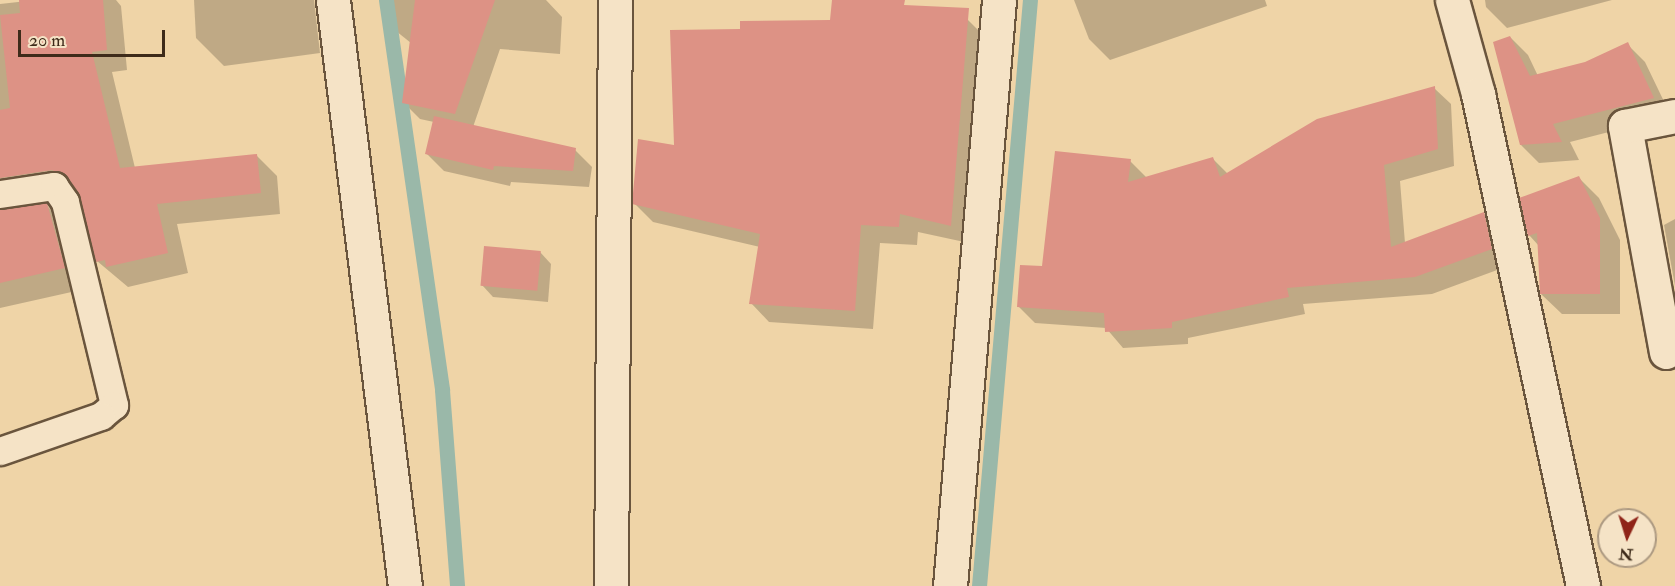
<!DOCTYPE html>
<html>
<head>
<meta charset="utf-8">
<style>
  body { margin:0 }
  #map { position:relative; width:1675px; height:586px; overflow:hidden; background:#efd4a7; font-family:"IM FELL Double Pica",serif }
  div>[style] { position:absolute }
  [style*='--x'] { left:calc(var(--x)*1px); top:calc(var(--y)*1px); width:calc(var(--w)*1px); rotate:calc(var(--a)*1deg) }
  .shadow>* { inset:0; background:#0003 }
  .stream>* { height:15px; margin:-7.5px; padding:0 7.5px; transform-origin:7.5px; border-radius:7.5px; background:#9ab8a9 }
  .building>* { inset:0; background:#dd9285; transform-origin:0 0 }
  .roads { filter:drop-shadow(2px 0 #6a553d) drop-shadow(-2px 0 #6a553d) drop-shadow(0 2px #6a553d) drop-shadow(0 -2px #6a553d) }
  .lane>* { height:27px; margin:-13.5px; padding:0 13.5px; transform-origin:13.5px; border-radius:13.5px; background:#f5e3c6 }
  .street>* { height:33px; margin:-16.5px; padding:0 16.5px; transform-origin:16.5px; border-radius:16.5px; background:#f5e3c6 }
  span { translate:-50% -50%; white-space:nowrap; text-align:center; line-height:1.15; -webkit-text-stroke:6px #f5e3c6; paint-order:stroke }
  .north { position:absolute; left:1597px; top:508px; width:60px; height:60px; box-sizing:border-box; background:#f5e3c6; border:2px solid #ac9981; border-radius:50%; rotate:184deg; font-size:16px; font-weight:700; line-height:24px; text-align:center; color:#3e2b1a }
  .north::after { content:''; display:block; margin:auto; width:21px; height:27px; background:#8f2418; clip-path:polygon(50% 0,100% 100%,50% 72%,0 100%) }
  .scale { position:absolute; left:18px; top:30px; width:147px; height:27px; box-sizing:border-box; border:3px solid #3e2b1a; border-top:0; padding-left:8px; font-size:18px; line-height:21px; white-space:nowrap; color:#3e2b1a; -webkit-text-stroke:4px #f5e3c6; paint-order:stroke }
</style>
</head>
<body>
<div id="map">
  <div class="shadow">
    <i style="clip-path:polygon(36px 0,116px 0,121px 6px,127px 70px,112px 72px,135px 168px,256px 155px,277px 176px,280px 214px,177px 224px,188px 273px,128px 287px,97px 261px,78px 192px,19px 199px,7px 209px,46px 205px,67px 225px,85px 289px,0 308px,0 4px)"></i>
    <i style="clip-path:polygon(194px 0,314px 0,320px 53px,224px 66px,196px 38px)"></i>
    <i style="clip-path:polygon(394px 0,546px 0,562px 17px,560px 54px,500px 49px,473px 127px,575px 150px,592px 167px,589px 187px,511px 182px,510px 186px,444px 171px,427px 154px,434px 122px,420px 119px,404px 103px,411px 43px,391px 27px)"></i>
    <i style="clip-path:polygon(1074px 0,1265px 0,1267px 6px,1110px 60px,1089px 39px)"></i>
    <i style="clip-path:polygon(1485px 0,1612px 0,1507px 28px,1486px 7px)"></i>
    <i style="clip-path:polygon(967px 19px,986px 38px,969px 243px,918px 232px,917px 245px,880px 243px,873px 329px,769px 322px,751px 303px,760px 247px,653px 222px,634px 203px,675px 147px)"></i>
    <i style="clip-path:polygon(1510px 37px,1528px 55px,1538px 76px,1585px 64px,1627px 44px,1645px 62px,1671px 116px,1570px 142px,1579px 160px,1539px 163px,1521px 145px)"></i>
    <i style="clip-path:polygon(1434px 88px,1451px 104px,1454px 166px,1400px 181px,1405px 243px,1484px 213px,1500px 230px,1508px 266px,1432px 294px,1303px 304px,1305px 314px,1188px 338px,1188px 344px,1123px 348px,1106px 328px,1035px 323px,1018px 306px,1044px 268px,1130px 161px,1147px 178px,1213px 159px,1228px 174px)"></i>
    <i style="clip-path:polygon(1579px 178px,1599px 198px,1620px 240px,1620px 314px,1562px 314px,1541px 294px,1539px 246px,1529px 235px)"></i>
    <i style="clip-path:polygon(1675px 219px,1675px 286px,1664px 225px)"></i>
    <i style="clip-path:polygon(540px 252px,551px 264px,548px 302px,493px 297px,482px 285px)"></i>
  </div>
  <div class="stream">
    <i style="--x:386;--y:0;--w:394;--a:81.8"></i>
    <i style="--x:442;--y:390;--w:197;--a:85.6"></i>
    <i style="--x:979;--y:586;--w:588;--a:-85.03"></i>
  </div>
  <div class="building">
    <i style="clip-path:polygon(19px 0,103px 0,107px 50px,92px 52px,120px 168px,257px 154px,261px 193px,157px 204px,168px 253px,106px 267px,105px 260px,96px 262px,80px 198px,67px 177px,52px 170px,0 178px,0 110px,10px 108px,0 15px,20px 13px)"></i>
    <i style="clip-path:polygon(415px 0,495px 0,455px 114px,402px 103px)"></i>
    <i style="clip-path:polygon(832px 0,905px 0,904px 5px,969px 8px,951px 226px,900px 214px,899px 227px,861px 225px,855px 311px,749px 304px,760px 234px,632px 204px,638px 139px,674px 145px,670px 30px,740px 29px,740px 21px,830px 20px)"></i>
    <i style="clip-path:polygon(1510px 36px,1530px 76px,1585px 62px,1628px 42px,1654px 98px,1553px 124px,1562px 142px,1520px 145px,1493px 42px)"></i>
    <i style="clip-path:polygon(1435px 86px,1438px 149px,1384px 165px,1391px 247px,1484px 212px,1492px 249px,1415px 277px,1287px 288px,1289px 297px,1172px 322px,1172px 328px,1105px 332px,1104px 313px,1017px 307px,1020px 265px,1042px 266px,1055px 151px,1131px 159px,1128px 182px,1213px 157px,1220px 177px,1317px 119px)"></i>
    <i style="clip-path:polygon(434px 116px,576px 148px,573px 171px,494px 166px,493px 170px,425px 154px)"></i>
    <i style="clip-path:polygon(1579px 176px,1600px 218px,1600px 294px,1540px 294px,1537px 233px,1528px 236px,1519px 198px)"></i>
    <i style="clip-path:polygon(47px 203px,65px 268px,0 283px,0 209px)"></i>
    <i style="left:484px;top:246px;width:57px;height:40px;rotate:5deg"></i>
  </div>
  <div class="roads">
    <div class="lane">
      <i style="--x:0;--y:194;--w:55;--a:-8.4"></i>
      <i style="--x:54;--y:186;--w:19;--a:55"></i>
      <i style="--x:65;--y:202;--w:209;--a:76.4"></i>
      <i style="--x:114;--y:405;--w:17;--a:140"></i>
      <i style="--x:101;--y:416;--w:107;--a:160.9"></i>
    </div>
    <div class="street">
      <i style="--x:333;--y:0;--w:590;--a:83"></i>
      <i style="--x:1452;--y:0;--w:98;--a:74.5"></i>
      <i style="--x:1478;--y:94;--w:503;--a:77.95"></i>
      <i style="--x:1666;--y:352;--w:230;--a:-100.3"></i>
      <i style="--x:1625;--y:126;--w:51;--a:-11.3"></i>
      <i style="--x:611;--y:586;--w:586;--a:-89.61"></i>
      <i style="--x:950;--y:586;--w:588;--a:-85.22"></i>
    </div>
  </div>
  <div class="north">N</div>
  <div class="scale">20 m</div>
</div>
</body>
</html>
